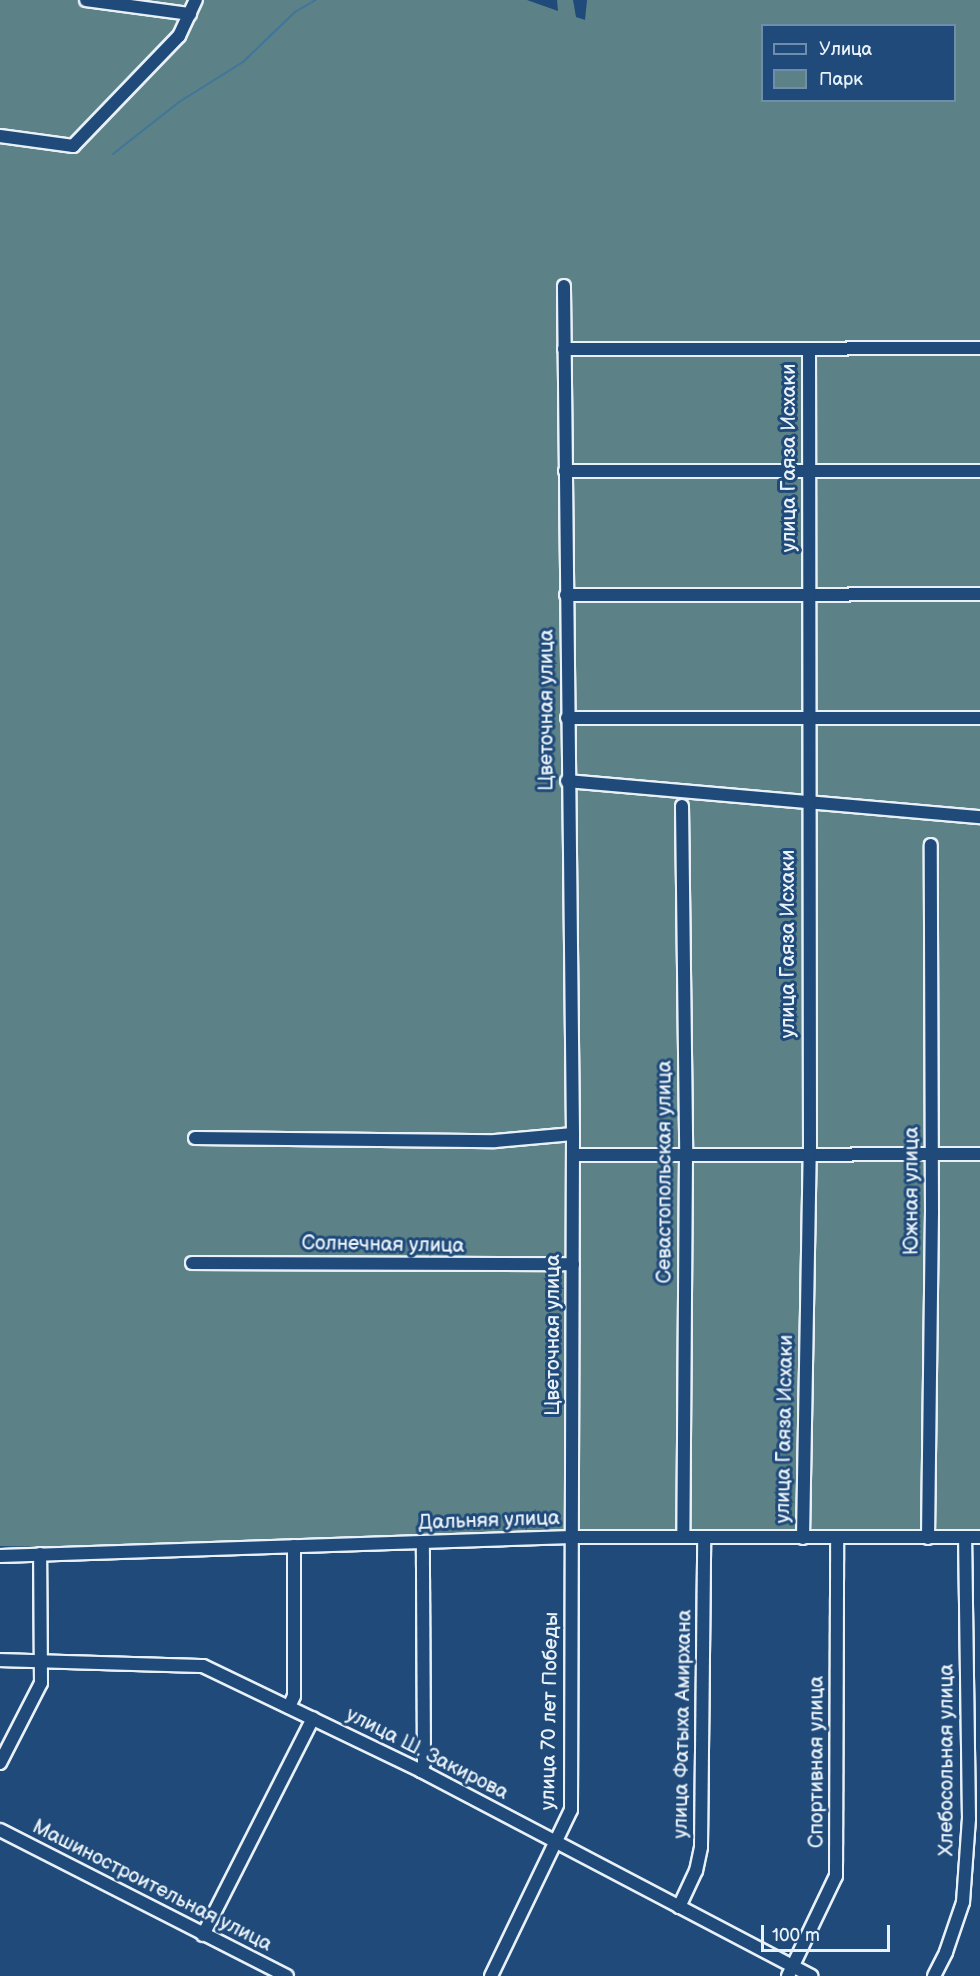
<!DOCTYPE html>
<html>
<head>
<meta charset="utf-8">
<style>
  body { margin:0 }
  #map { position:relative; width:980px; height:1976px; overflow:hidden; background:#1f4a7a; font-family:"Balsamiq Sans",sans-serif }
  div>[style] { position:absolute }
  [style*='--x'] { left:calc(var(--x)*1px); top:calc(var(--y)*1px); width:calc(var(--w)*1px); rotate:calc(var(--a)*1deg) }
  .green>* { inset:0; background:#5c8186 }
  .stream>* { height:2px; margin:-1px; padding:0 1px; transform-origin:1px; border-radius:1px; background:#3f769c }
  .roads { filter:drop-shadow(2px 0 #e8f1f8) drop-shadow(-2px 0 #e8f1f8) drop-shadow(0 2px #e8f1f8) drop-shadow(0 -2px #e8f1f8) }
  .minor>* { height:12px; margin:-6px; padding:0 6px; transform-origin:6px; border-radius:6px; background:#1f4a7a }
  span { translate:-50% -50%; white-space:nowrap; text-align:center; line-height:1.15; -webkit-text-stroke:6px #1f4a7a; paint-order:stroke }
  .street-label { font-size:20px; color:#e8f1f8 }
  .legend { position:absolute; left:761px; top:24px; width:195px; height:78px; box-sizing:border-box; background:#1f4a7a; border:2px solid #6f8dac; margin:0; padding:8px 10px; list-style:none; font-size:18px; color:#e8f1f8 }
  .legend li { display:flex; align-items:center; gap:12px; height:30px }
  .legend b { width:30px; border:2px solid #6f8dac }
  .scale { position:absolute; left:761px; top:1925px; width:129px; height:27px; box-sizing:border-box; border:3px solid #e8f1f8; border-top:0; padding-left:8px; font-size:18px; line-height:21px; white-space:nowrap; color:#e8f1f8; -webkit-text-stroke:4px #1f4a7a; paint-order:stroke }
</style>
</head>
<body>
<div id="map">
  <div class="green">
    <i style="clip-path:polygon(evenodd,0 0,527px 0,558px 11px,557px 0,573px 0,576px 17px,585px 20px,587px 0,980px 0,980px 1533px,174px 1550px,0 1546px,0 0,762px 26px,954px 26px,954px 100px,762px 100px,762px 26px)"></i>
  </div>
  <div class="stream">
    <i style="--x:113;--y:154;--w:84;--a:-38.2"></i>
    <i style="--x:179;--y:102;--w:75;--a:-32"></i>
    <i style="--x:243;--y:62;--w:72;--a:-43.9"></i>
    <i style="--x:295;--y:12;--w:24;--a:-30"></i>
  </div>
  <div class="roads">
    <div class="minor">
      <i style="--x:86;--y:0;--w:105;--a:7.7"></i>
      <i style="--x:0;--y:136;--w:74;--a:7.8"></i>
      <i style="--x:73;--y:146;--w:153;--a:-46.1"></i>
      <i style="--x:179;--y:36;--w:40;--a:-65"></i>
      <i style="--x:564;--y:349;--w:416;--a:-0.1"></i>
      <i style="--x:565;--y:471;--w:415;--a:0"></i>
      <i style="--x:566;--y:595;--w:414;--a:-0.1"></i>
      <i style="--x:567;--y:718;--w:413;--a:0"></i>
      <i style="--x:567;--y:781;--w:415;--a:5"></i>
      <i style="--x:682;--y:806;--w:347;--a:89.3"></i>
      <i style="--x:686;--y:1153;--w:384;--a:90.4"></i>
      <i style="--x:195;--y:1138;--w:300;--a:0.6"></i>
      <i style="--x:495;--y:1141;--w:78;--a:-5.1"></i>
      <i style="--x:573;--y:1155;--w:407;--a:-0.1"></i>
      <i style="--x:192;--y:1263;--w:381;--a:0.2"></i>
      <i style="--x:803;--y:1538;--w:385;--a:-89"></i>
      <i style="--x:810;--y:1153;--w:804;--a:-90.07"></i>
      <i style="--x:928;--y:1538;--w:325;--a:-89.3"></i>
      <i style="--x:932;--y:1213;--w:368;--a:-90.2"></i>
      <i style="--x:0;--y:1556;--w:572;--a:-1.9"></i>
      <i style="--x:572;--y:1537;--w:408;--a:0"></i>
      <i style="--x:0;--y:1660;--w:203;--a:1.7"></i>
      <i style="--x:203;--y:1666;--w:242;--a:25.7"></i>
      <i style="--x:421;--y:1771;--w:441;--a:27.7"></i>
      <i style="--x:289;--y:1707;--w:12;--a:-66"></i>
      <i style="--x:294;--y:1696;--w:150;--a:-90"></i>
      <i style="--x:0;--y:1763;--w:90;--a:-62.9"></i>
      <i style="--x:41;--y:1683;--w:129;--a:-90.4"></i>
      <i style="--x:421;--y:1771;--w:9;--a:-69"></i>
      <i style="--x:424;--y:1763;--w:221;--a:-90.3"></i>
      <i style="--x:0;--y:1830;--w:322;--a:27"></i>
      <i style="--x:679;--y:1907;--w:40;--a:-65"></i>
      <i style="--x:696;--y:1871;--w:25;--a:-78"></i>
      <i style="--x:701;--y:1847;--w:309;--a:-89.4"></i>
      <i style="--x:203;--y:1935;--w:243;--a:-63.1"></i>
      <i style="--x:491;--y:1976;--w:184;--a:-64.3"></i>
      <i style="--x:571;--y:1810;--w:676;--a:-89.83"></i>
      <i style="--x:573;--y:1134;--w:848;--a:-90.61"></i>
      <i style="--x:788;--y:1976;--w:111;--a:-64.4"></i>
      <i style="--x:836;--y:1876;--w:338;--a:-89.8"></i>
      <i style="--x:934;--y:1976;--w:27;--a:-63"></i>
      <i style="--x:946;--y:1952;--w:53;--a:-71.2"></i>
      <i style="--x:963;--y:1902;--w:83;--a:-85.9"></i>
      <i style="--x:969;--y:1819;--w:281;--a:-90.8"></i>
    </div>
  </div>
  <div class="street-label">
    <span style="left:789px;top:458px;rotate:-90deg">улица Гаяза Исхаки</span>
    <span style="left:547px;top:710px;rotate:-90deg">Цветочная улица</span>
    <span style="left:788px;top:944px;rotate:-90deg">улица Гаяза Исхаки</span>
    <span style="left:665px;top:1172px;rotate:-90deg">Севастопольская улица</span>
    <span style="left:912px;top:1191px;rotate:-90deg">Южная улица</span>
    <span style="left:383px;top:1245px;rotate:1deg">Солнечная улица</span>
    <span style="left:553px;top:1335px;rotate:-90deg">Цветочная улица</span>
    <span style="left:785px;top:1429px;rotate:-89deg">улица Гаяза Исхаки</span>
    <span style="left:489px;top:1521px;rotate:-2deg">Дальняя улица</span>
    <span style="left:550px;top:1711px;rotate:-89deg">улица 70 лет Победы</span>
    <span style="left:683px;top:1724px;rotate:-89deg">улица Фатыха Амирхана</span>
    <span style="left:427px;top:1754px;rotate:27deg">улица Ш. Закирова</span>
    <span style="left:947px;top:1760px;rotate:-90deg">Хлебосольная улица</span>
    <span style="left:817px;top:1762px;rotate:-90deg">Спортивная улица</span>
    <span style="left:152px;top:1886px;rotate:27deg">Машиностроительная улица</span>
  </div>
  <ul class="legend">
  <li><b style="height:8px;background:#1f4a7a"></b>Улица</li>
  <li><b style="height:16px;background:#5c8186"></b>Парк</li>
  </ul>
  <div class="scale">100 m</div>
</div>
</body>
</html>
